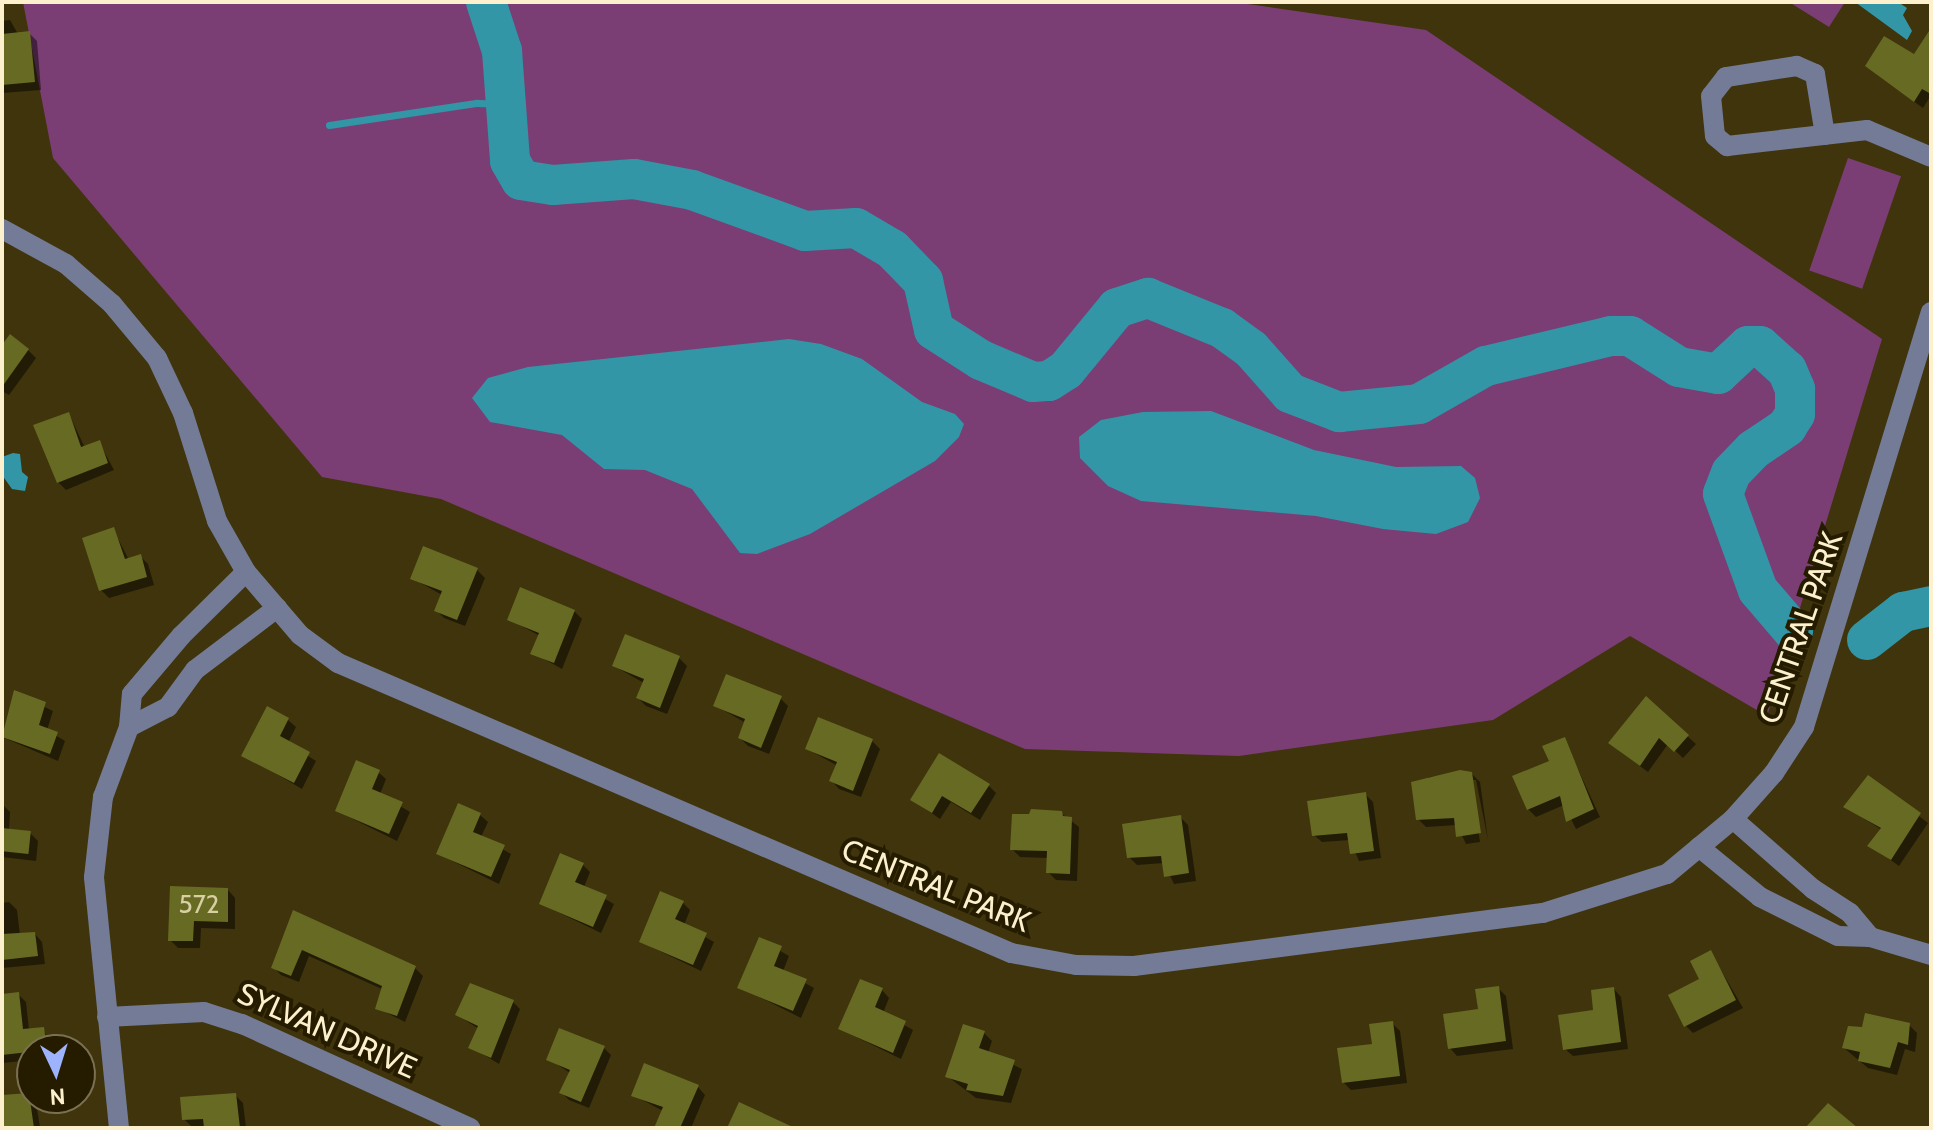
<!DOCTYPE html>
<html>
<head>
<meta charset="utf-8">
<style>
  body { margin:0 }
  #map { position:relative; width:1933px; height:1130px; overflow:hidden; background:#40340c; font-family:Cabin,sans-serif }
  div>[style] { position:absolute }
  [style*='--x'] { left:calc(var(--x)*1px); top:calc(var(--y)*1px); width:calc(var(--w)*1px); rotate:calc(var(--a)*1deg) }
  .green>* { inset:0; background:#7b3e74; transform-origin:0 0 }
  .water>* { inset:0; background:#3296a7 }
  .shadow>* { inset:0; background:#0007 }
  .stream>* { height:7px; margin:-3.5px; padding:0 3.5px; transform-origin:3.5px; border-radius:3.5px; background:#3296a7 }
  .river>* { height:40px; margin:-20px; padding:0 20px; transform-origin:20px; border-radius:20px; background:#3296a7 }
  .building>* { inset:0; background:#676a22; transform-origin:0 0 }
  .minor>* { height:20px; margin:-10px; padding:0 10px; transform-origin:10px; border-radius:10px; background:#737b97 }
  span { translate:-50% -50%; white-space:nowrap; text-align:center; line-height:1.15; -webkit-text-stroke:8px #251c00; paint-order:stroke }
  .number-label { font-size:26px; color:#d8cfa2 }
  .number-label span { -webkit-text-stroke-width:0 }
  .street-label { font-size:30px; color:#fdf1cd }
  .frame { position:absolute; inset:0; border:4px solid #fdf1cd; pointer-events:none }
  .north { position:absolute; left:16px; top:1034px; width:80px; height:80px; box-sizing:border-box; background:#251c00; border:2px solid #7b7152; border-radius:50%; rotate:176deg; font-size:22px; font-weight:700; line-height:32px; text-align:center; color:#fdf1cd }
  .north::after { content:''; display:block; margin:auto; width:28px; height:36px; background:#9eb3fd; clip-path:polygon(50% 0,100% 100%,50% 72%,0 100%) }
</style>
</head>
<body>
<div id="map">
  <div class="green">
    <i style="clip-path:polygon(23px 2px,1234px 2px,1426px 30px,1882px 339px,1767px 716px,1630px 636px,1493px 720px,1239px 756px,1025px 749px,441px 499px,322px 477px,53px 158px)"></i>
    <i style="clip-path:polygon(1789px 2px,1845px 2px,1829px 27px)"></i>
    <i style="left:1848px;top:158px;width:56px;height:119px;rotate:19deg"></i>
  </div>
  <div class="water">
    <i style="clip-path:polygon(1855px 2px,1898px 2px,1907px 8px,1903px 15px,1912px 31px,1907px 40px)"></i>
    <i style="clip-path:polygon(789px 339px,821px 344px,862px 359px,922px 402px,955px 414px,964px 424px,959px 437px,935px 461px,810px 534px,757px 554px,740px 553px,692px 489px,645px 470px,604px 469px,562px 435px,490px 422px,472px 398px,488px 378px,528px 367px)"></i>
    <i style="clip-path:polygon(1211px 411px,1314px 450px,1396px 467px,1461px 466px,1475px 478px,1480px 498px,1468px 522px,1436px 534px,1383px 529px,1316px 516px,1141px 501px,1108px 486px,1080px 458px,1079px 437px,1101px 420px,1143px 412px)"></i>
    <i style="clip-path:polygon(13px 453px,20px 454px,22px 472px,28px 477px,25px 491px,12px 489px,2px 475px,2px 457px)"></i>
  </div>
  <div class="shadow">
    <i style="clip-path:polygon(10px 20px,18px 34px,29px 33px,37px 41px,41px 90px,2px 93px,2px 21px)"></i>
    <i style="clip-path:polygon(1931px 48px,1931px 95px,1923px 108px,1876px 74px)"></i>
    <i style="clip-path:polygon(2px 349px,28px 350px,36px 358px,9px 395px,2px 391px)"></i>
    <i style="clip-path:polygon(69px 414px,85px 448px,99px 442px,114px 470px,66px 490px,58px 482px)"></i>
    <i style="clip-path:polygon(113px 529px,129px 560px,140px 556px,148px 564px,154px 585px,109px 598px,101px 590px)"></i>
    <i style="clip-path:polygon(477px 570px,485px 578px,465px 626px,444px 618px,436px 610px,442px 595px,412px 578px)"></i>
    <i style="clip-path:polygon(574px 611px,582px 619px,562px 669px,533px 653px,540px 636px,509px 619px)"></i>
    <i style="clip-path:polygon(679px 658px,687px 666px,667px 714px,646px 706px,638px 698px,644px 683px,614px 666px)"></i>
    <i style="clip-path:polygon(16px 693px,53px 711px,47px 730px,65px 741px,58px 761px,2px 737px)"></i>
    <i style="clip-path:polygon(780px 698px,788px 706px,769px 754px,748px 746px,740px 738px,746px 723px,716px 706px)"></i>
    <i style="clip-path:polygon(1646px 699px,1696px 744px,1683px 758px,1668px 744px,1648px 772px,1618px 750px)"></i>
    <i style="clip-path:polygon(288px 720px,296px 727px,288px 743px,316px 761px,302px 789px,244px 755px)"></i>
    <i style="clip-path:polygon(1564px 739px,1600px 817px,1576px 829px,1564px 805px,1536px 817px,1528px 809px)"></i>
    <i style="clip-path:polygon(872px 741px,880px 749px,861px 797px,839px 789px,832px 781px,838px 766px,807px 749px)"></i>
    <i style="clip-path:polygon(378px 772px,386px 779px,380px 794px,410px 812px,397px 841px,337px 811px)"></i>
    <i style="clip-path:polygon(1472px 774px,1480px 782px,1488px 840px,1476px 780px,1471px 780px,1480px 842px,1466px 844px,1457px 825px,1426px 827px,1418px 819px,1429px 777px)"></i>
    <i style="clip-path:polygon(1869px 777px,1928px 823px,1899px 866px,1870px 845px,1882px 830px,1846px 807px)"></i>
    <i style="clip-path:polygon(988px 785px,996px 793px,980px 820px,951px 802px,940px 819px,913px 800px)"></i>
    <i style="clip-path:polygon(1365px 794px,1373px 802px,1381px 858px,1359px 861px,1350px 840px,1322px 842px,1314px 835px)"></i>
    <i style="clip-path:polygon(2px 804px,10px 812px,9px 831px,30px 833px,38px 841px,36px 861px,2px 857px)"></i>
    <i style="clip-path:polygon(1061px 813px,1079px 827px,1077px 881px,1056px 880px,1048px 872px,1048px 858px,1020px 857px,1012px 849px)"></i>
    <i style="clip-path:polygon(480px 815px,488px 822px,481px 837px,511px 854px,499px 884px,438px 854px)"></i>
    <i style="clip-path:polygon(1180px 817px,1188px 825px,1196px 881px,1174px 884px,1164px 863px,1137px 865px,1129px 857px)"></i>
    <i style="clip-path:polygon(582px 864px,590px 872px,584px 887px,614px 904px,601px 933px,541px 904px)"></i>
    <i style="clip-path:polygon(228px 890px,235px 898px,235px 929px,201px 928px,200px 948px,178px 948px,170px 940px)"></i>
    <i style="clip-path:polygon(9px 902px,17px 910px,20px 935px,35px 934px,42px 942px,45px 964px,2px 968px,2px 903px)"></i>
    <i style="clip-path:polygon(682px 902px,690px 910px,684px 925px,714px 942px,701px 971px,641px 942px)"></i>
    <i style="clip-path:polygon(294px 912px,415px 968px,423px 976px,405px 1022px,377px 1008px,384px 990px,309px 956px,299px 982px,281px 975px,273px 967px)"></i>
    <i style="clip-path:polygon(760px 939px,789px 956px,783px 971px,814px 988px,801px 1018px,740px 987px)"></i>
    <i style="clip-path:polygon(1711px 953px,1743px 1008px,1693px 1033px,1686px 1026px)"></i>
    <i style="clip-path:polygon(1498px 988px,1506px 996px,1513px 1049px,1457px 1056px,1450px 1048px)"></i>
    <i style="clip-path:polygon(1614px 989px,1621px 997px,1628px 1049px,1573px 1056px,1565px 1049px)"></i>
    <i style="clip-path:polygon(882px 990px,889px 998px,883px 1013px,913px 1030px,901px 1059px,840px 1029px)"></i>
    <i style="clip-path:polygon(18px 994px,26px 1002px,29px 1030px,43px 1029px,53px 1050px,32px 1050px,32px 1060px,2px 1063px,2px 996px)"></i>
    <i style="clip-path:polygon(513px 1002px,520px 1009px,499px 1064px,471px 1047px,479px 1029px,457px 1015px)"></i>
    <i style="clip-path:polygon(1392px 1023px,1400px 1031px,1407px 1083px,1351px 1090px,1343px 1082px)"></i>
    <i style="clip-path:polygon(1909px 1025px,1917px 1033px,1915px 1052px,1905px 1049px,1897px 1075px,1868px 1068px,1844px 1048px)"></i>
    <i style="clip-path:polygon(984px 1033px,992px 1041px,988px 1053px,1022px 1069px,1011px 1103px,976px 1098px,947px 1076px)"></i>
    <i style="clip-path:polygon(604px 1048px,611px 1055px,589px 1108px,569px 1100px,561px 1092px,570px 1073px,549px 1059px)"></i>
    <i style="clip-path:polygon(698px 1087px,705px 1095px,691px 1128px,657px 1128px,663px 1111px,633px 1095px)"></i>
    <i style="clip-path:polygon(28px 1095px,36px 1103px,40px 1127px,56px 1128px,2px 1128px,2px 1097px)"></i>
    <i style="clip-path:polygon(235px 1095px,243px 1103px,246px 1128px,192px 1127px,184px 1119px)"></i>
  </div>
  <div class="stream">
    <i style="--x:329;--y:125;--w:150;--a:-8.5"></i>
    <i style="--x:477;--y:103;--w:29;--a:2"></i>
  </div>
  <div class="river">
    <i style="--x:486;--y:2;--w:52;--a:71.9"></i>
    <i style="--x:502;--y:51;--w:110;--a:85.8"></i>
    <i style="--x:510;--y:161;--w:22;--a:60"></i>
    <i style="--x:521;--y:180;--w:32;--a:9"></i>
    <i style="--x:553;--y:185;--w:81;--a:-4.2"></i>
    <i style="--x:634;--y:179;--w:59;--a:10.7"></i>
    <i style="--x:692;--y:190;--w:120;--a:19.9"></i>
    <i style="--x:805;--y:231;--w:51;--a:-3.4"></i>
    <i style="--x:856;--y:228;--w:42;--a:30.3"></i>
    <i style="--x:892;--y:249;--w:45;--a:45.9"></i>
    <i style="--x:923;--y:281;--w:50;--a:77.3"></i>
    <i style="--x:934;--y:330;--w:56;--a:32.6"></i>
    <i style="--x:981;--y:360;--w:56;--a:22.9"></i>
    <i style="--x:1033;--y:382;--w:16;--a:-4"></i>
    <i style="--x:1049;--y:381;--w:20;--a:-33"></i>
    <i style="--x:1066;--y:370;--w:80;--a:-50.6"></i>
    <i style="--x:1117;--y:308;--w:33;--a:-18"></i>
    <i style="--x:1148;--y:298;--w:80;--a:22.1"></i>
    <i style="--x:1222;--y:328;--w:36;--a:36"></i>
    <i style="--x:1251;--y:349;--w:59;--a:48.4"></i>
    <i style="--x:1290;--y:393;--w:53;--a:21.2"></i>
    <i style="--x:1339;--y:412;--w:80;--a:-5.7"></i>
    <i style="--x:1419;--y:404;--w:77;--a:-29.6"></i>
    <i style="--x:1486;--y:366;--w:129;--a:-13.5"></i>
    <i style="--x:1611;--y:336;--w:19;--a:0"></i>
    <i style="--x:1630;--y:336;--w:58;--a:32.3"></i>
    <i style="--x:1679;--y:367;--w:40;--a:10"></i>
    <i style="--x:1718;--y:374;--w:41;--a:-43"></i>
    <i style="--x:1748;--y:346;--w:12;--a:0"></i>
    <i style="--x:1760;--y:346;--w:36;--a:42"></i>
    <i style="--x:1787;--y:370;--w:21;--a:67"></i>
    <i style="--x:1795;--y:389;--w:25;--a:90"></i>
    <i style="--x:1795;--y:414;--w:15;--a:122"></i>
    <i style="--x:1787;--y:427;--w:40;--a:146"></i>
    <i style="--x:1754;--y:449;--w:33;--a:134"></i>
    <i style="--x:1731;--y:473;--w:22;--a:111"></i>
    <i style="--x:1723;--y:494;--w:102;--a:70"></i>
    <i style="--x:1758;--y:590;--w:54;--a:49.5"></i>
    <i style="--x:1867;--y:640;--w:46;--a:-37.9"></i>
    <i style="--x:1903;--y:612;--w:29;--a:-12"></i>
  </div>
  <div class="building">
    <i style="clip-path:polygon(1931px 28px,1931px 94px,1922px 89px,1914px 102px,1865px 66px,1884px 36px,1914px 54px)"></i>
    <i style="clip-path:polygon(30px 31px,35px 82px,2px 85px,2px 34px)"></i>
    <i style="clip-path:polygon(10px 334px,29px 349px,2px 387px,2px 345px)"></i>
    <i style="clip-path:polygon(69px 412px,81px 447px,100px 440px,108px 463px,57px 483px,33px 425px)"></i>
    <i style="clip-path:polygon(114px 527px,125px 559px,141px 554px,147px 577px,99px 591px,82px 538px)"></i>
    <i style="clip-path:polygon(423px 546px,478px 568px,457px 620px,434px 611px,442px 591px,410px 579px)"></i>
    <i style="clip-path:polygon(520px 587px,575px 610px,554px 663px,530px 654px,539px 633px,507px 620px)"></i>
    <i style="clip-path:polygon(625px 634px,680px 656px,660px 708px,636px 698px,644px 679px,612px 666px)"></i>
    <i style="clip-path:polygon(726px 674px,782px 696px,761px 748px,738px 738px,745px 719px,713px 706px)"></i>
    <i style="clip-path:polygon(14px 690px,46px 702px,39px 725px,58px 732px,50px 754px,2px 737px)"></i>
    <i style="clip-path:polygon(1646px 696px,1689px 735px,1674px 752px,1659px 738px,1640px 766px,1608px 743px)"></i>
    <i style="clip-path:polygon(267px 706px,289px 718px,280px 736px,310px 752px,294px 783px,241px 756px)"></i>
    <i style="clip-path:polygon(818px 717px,873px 739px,853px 791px,829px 781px,837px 762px,805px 749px)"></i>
    <i style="clip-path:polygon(1565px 737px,1594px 809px,1566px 822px,1560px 796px,1527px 810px,1512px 776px,1549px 761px,1542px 746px)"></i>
    <i style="clip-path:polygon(939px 753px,990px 784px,971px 813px,942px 796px,932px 813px,910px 800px)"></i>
    <i style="clip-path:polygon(356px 760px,380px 770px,372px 789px,403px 802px,389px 834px,335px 811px)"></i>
    <i style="clip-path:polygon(1460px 770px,1472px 772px,1481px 833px,1456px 837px,1454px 818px,1416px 820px,1411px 782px)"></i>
    <i style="clip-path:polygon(1868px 775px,1921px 813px,1891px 860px,1867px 846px,1881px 828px,1843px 807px)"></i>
    <i style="clip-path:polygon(1366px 792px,1374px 851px,1350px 854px,1347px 833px,1312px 836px,1307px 801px)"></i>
    <i style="clip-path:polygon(458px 803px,481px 813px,473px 832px,505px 845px,491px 877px,436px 854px)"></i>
    <i style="clip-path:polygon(1031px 809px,1062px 811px,1063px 816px,1072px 817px,1070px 874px,1046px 873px,1047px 851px,1010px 850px,1012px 814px,1029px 814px)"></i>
    <i style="clip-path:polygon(1181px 815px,1189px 873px,1164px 877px,1161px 856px,1127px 858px,1122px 824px)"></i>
    <i style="left:2px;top:828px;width:29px;height:23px;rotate:6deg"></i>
    <i style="clip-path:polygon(560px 853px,584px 863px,575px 882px,607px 895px,593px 927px,539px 904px)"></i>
    <i style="clip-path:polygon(170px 886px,228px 888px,228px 922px,194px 921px,193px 941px,168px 941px)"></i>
    <i style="clip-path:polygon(660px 891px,684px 901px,675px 919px,707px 933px,693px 965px,639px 942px)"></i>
    <i style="clip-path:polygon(293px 910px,416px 966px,397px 1016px,375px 1009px,382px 986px,302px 950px,291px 976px,271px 968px)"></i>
    <i style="clip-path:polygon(35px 932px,38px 956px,2px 960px,2px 934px)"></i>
    <i style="clip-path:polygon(759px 937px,782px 946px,774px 966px,807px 979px,793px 1011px,737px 988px)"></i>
    <i style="clip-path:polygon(1711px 950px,1736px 1000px,1684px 1027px,1668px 995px,1699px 979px,1690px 961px)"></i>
    <i style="clip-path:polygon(860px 979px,883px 988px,875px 1007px,906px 1021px,893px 1053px,838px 1029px)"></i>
    <i style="clip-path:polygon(470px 983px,514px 1000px,491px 1058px,468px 1048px,478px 1026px,455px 1015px)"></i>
    <i style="clip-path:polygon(1499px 986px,1506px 1041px,1448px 1049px,1443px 1014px,1478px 1009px,1475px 989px)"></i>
    <i style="clip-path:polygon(1614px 987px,1621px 1042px,1563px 1050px,1558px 1015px,1593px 1010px,1591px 990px)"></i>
    <i style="clip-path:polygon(19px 992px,23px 1029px,44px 1027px,47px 1050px,2px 1055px,2px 994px)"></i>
    <i style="clip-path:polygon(1865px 1013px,1910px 1023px,1908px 1045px,1898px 1042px,1890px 1068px,1858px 1061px,1860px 1052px,1842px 1048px,1848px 1026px,1862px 1027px)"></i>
    <i style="clip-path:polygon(1393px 1021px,1400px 1076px,1342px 1083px,1337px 1048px,1372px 1044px,1369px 1024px)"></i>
    <i style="clip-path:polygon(963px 1024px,985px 1031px,979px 1048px,1015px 1060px,1003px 1096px,966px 1090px,968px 1084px,945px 1077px)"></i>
    <i style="clip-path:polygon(559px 1028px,605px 1046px,581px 1102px,559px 1093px,570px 1070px,546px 1060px)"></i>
    <i style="clip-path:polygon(644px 1063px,699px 1085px,680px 1128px,654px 1128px,663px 1107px,631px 1096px)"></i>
    <i style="clip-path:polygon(29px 1093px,34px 1128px,2px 1128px,2px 1095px)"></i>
    <i style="clip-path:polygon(236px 1093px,240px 1128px,204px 1128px,203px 1119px,182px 1120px,180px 1097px)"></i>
    <i style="clip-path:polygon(739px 1102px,795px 1128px,727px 1128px)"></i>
    <i style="clip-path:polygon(1828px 1103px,1858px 1128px,1805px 1128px)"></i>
  </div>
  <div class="minor">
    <i style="--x:1825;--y:135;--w:62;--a:-99.3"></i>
    <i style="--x:1815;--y:74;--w:20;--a:-156"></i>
    <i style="--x:1797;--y:66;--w:72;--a:171.2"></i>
    <i style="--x:1726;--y:77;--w:24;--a:128"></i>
    <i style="--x:1711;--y:96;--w:40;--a:84.3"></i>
    <i style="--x:1715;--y:136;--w:16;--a:40"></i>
    <i style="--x:1727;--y:146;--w:141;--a:-6.5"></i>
    <i style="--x:1867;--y:130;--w:69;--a:22.9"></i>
    <i style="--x:2;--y:229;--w:73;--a:28.7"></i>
    <i style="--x:66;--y:264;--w:61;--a:41"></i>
    <i style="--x:112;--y:304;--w:70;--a:50.2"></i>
    <i style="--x:157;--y:358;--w:61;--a:64.7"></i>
    <i style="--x:183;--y:413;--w:113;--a:72.5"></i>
    <i style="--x:217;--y:521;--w:59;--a:60.4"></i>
    <i style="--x:246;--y:572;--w:83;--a:49.4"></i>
    <i style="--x:300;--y:635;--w:47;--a:36.4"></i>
    <i style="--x:338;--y:663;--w:733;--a:23.31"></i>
    <i style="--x:1011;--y:953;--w:66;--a:10.5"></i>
    <i style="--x:1076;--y:965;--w:58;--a:1"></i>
    <i style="--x:1134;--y:966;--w:412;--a:-7.4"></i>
    <i style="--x:1543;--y:913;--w:130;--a:-17.5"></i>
    <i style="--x:1667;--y:874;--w:86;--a:-39.8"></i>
    <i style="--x:1733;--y:819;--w:62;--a:-48.3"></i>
    <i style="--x:1774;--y:773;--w:55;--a:-56.9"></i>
    <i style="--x:1804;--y:727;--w:434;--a:-73"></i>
    <i style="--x:129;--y:727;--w:44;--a:-27.1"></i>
    <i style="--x:168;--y:707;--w:46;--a:-53.9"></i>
    <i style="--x:195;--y:670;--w:103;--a:-37.1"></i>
    <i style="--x:1733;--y:819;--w:106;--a:41.2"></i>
    <i style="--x:1813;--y:889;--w:44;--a:33"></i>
    <i style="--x:1850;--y:913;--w:31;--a:50"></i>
    <i style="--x:1699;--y:847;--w:79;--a:39.3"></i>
    <i style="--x:1760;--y:897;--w:87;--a:26.6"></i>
    <i style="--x:1838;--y:936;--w:32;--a:2"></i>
    <i style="--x:1870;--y:937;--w:64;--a:16.4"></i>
    <i style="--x:107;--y:1017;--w:97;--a:-3"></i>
    <i style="--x:204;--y:1012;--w:40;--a:18"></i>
    <i style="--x:242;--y:1024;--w:251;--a:24.5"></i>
    <i style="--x:119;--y:1128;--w:252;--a:-95.7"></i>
    <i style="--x:94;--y:877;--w:81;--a:-83.6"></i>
    <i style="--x:103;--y:797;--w:75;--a:-69.6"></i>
    <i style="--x:129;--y:727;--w:33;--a:-85"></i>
    <i style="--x:132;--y:694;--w:76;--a:-49.8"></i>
    <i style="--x:181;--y:636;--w:91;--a:-44.6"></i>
  </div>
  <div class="number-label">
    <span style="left:199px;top:905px">572</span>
  </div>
  <div class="street-label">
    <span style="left:1801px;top:628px;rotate:-71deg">CENTRAL PARK</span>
    <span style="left:936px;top:886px;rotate:22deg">CENTRAL PARK</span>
    <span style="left:327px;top:1031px;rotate:24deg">SYLVAN DRIVE</span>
  </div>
  <div class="frame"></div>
  <div class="north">N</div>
</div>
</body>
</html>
